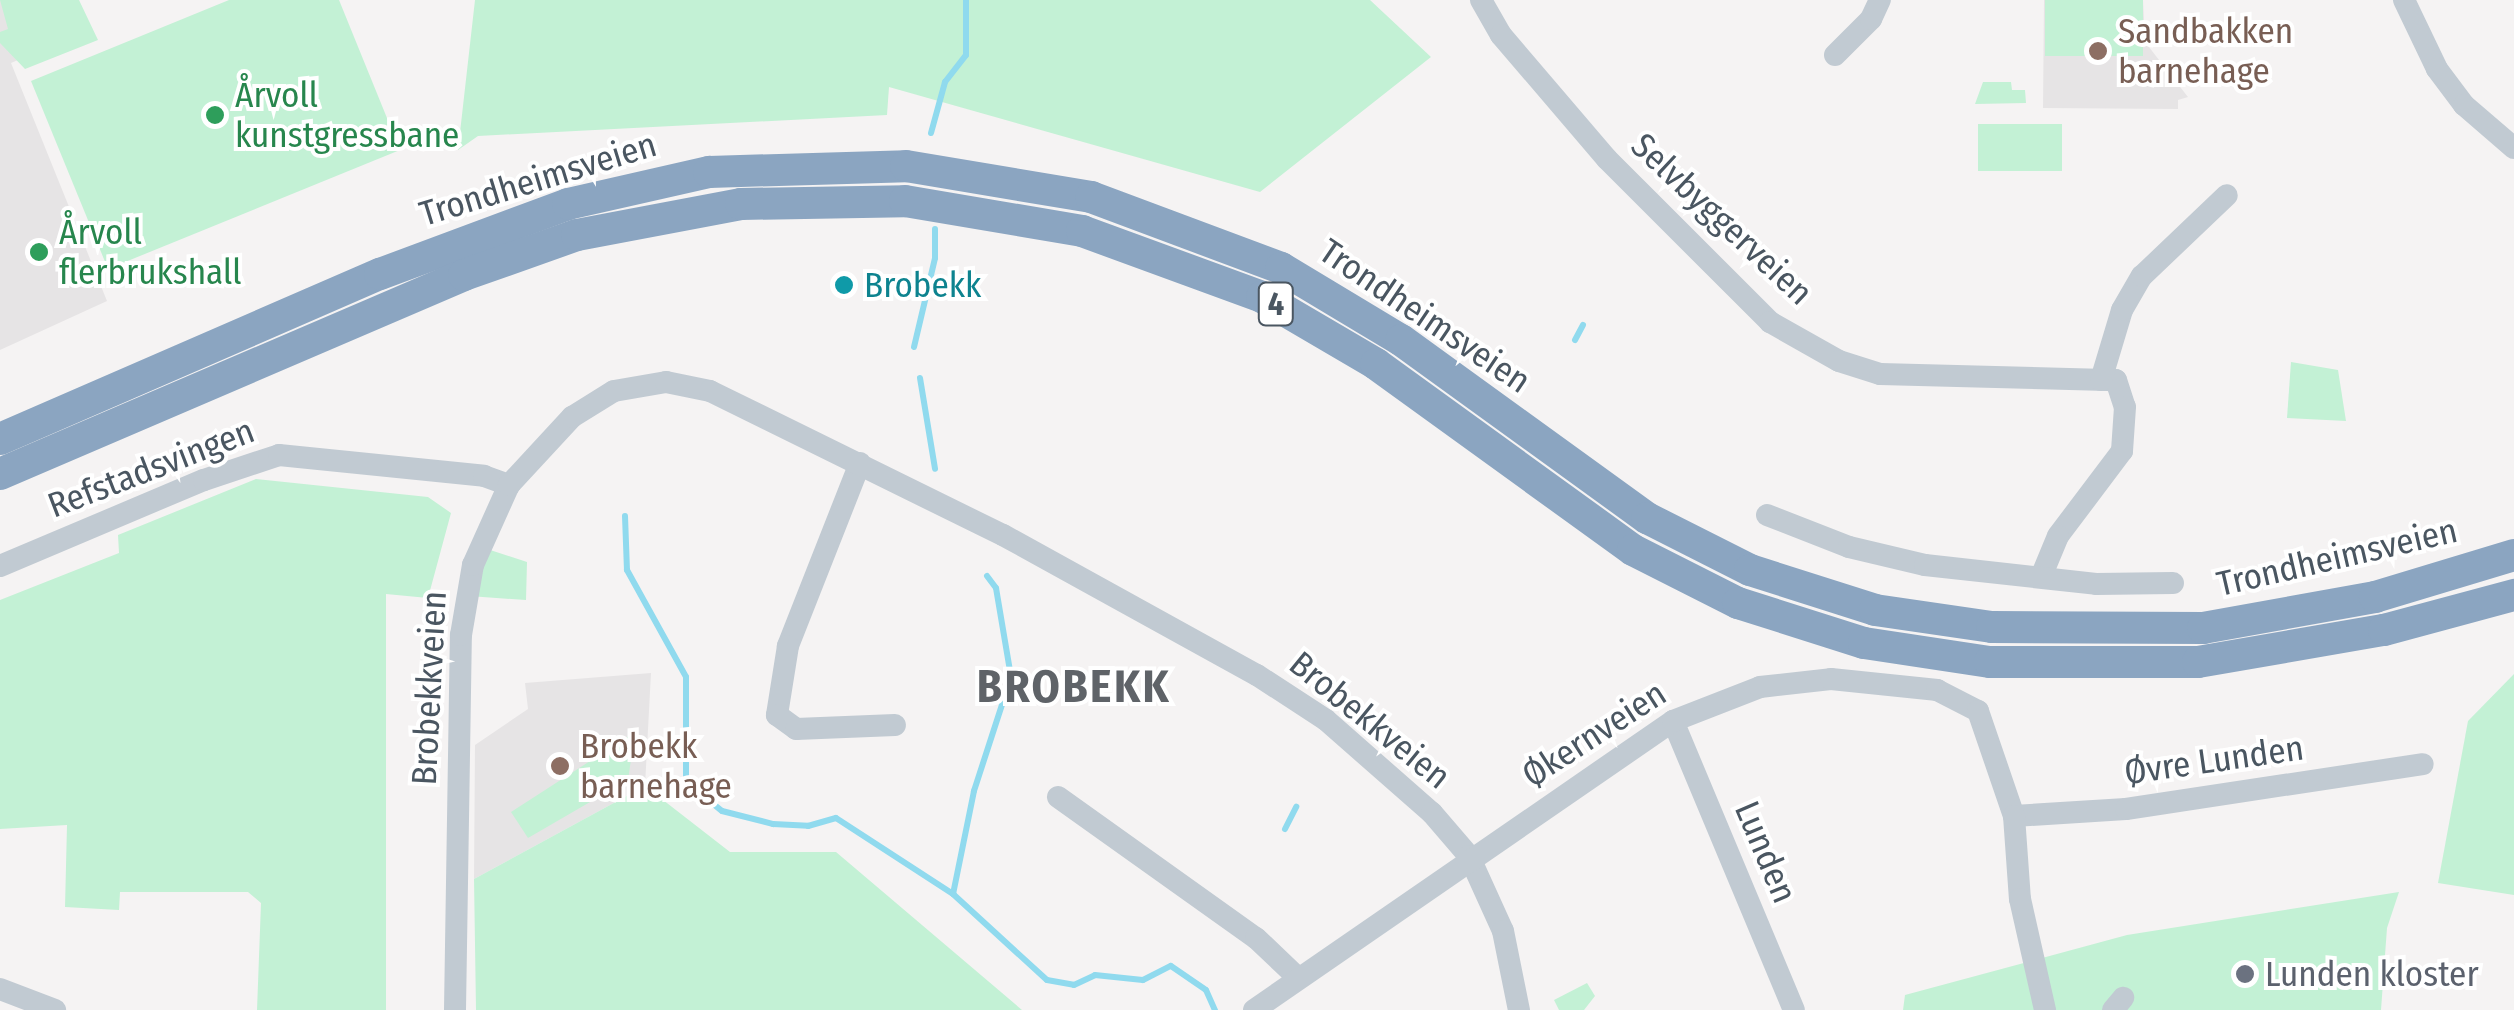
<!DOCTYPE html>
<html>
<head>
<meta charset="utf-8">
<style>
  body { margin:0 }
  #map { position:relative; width:2514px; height:1010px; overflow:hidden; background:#f5f3f3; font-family:"Fira Sans Condensed",sans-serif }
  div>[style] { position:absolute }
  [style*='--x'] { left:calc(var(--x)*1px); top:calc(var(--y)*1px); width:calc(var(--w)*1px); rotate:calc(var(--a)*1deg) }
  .education>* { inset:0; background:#e6e4e5 }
  .green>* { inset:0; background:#c3f1d5; transform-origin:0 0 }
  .stream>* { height:6px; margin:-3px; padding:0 3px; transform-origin:3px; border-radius:3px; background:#90daee }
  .minor>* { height:22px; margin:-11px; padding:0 11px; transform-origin:11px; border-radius:11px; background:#c1cad2 }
  .highway>* { height:32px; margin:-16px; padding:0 16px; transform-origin:16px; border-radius:16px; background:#8ba5c1 }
  .dots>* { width:28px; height:28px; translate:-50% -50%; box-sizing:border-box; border:5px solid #fff; border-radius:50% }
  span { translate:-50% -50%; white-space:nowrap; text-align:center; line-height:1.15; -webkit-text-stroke:8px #fff; paint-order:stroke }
  .shield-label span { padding:2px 8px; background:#fff; border:2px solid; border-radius:8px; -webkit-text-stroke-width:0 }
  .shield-label { font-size:32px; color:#4a5661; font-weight:700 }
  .education-label { font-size:35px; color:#785e54 }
  .left { translate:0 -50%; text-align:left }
  .leisure-label { font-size:35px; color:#27864d }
  .street-label { font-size:35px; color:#4a5661 }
  .culture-label { font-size:35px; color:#0d838f }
  .worship-label { font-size:35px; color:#5b616d }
  .district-label { font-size:45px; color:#5f6368; font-weight:700; letter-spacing:2.5px }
</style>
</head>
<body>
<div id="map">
  <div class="education">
    <i style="clip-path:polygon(0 0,15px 0,36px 52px,11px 63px,107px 301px,0 350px)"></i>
    <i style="clip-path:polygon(2044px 0,2143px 0,2145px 42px,2188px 97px,2178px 100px,2178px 109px,2043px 108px)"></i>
    <i style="clip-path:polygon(651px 673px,645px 786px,474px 879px,475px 745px,528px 709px,525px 683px)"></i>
  </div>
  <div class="green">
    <i style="clip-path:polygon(0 0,79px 0,98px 40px,25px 69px,0 43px,0 32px,8px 29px)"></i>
    <i style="clip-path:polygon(229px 0,339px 0,400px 150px,108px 269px,31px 81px)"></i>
    <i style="clip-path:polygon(475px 0,1370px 0,1431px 57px,1260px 192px,889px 87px,887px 115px,478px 136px,458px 150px)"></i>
    <i style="left:2045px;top:0;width:98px;height:56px"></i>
    <i style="clip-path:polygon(1983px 82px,2011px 82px,2012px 90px,2025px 90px,2026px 103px,1975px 104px)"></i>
    <i style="left:1978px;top:124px;width:84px;height:47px"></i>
    <i style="clip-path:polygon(2291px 362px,2338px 370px,2346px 421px,2287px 418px)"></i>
    <i style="clip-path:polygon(256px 479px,428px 497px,451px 513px,428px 598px,386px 594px,386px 1010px,257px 1010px,261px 903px,248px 892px,120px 892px,119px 910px,65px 907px,67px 825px,0 829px,0 600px,119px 553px,118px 535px)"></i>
    <i style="clip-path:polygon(484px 548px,527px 562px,526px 600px,469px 596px)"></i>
    <i style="clip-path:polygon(2514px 674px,2514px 895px,2438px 883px,2468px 721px)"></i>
    <i style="clip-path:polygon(635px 732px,628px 780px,528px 838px,511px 812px)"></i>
    <i style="clip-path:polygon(645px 786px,730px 852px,836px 852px,1022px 1010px,476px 1010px,474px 879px)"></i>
    <i style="clip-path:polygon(2399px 892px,2387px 928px,2381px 1010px,1903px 1010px,1905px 995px,2127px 935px)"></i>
    <i style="clip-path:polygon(1587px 983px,1595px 996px,1584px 1010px,1559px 1010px,1554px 1000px)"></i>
  </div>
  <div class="stream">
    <i style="--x:931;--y:133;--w:53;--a:-74.6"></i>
    <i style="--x:945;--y:82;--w:34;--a:-52"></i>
    <i style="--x:966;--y:55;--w:55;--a:-90"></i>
    <i style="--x:1575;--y:340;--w:17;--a:-62"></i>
    <i style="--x:914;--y:347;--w:91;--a:-76.7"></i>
    <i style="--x:935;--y:258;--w:29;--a:-90"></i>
    <i style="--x:920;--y:378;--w:92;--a:80.6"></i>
    <i style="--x:625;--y:516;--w:54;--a:87.9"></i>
    <i style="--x:627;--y:570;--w:122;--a:61.1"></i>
    <i style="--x:686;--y:677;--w:105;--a:90"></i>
    <i style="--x:686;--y:782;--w:46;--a:38.9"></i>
    <i style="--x:722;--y:811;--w:53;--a:14.3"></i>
    <i style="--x:773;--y:824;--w:35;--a:3"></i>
    <i style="--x:808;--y:826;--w:29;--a:-16"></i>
    <i style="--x:836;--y:818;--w:140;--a:33"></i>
    <i style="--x:987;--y:576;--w:15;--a:53"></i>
    <i style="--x:996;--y:588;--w:90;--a:80.4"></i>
    <i style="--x:1011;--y:677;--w:120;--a:108"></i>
    <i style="--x:974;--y:791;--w:105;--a:101.5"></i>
    <i style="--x:953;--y:894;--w:127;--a:42.5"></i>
    <i style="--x:1047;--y:980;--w:27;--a:10"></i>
    <i style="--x:1074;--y:985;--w:23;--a:-25"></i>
    <i style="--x:1095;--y:975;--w:48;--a:5.9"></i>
    <i style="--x:1143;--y:980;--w:31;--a:-27"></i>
    <i style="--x:1171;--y:966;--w:42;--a:34.4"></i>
    <i style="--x:1206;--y:990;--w:22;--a:66"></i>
    <i style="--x:1285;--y:829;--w:25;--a:-63"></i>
  </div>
  <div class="minor">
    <i style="--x:1481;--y:0;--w:40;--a:60.3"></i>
    <i style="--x:1501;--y:35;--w:163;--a:49.5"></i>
    <i style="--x:1607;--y:159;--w:231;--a:45"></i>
    <i style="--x:1770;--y:322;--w:79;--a:29.5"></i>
    <i style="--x:1839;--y:361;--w:43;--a:17.6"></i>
    <i style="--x:1880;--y:374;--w:236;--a:1.5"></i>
    <i style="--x:2116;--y:380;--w:28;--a:72"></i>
    <i style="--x:2125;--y:407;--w:44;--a:93.9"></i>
    <i style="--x:2122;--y:451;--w:106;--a:127"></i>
    <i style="--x:2058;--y:536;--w:44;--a:112.5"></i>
    <i style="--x:2404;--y:0;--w:76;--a:64.4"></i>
    <i style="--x:2437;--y:69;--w:45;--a:53.1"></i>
    <i style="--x:2464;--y:105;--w:66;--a:40.7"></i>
    <i style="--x:1835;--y:55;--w:51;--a:-45"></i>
    <i style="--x:1871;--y:19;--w:21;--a:-65"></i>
    <i style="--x:2101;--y:380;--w:73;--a:-73.3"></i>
    <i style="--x:2122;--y:310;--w:39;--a:-60"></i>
    <i style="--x:2142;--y:276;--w:117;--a:-43.6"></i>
    <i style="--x:860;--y:463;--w:197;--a:111.5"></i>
    <i style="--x:788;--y:646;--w:70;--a:99.1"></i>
    <i style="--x:777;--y:715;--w:24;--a:36"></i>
    <i style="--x:796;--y:729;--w:99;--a:-2.3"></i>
    <i style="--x:1767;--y:515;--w:88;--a:21.3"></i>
    <i style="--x:1849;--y:547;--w:78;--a:13.3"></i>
    <i style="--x:1925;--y:565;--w:172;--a:6.3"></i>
    <i style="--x:2096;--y:584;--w:77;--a:-0.7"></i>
    <i style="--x:0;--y:566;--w:221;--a:-22.9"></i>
    <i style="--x:204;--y:480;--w:79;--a:-18.4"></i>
    <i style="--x:279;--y:455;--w:206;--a:5.8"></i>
    <i style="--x:484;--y:476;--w:27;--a:20"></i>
    <i style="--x:1673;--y:721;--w:313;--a:67.3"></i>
    <i style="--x:1058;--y:797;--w:243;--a:35.5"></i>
    <i style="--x:1256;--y:938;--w:55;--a:43.5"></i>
    <i style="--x:2014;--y:816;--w:112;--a:-3.6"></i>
    <i style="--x:2126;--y:809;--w:300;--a:-8.6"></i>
    <i style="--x:0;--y:989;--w:59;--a:20.9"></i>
    <i style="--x:455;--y:1010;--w:375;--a:-89.1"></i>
    <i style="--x:461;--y:635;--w:71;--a:-80.3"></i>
    <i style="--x:473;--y:565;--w:88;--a:-65.8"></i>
    <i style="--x:509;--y:485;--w:93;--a:-47.2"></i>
    <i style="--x:572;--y:417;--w:49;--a:-31.8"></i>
    <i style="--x:614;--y:391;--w:53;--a:-9.8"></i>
    <i style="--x:666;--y:382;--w:45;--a:11.6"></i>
    <i style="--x:710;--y:391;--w:326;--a:26.2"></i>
    <i style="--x:1003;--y:535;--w:290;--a:28.9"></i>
    <i style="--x:1257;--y:675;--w:82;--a:33.1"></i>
    <i style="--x:1326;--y:720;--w:141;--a:41.3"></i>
    <i style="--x:1432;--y:813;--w:57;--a:49.3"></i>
    <i style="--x:1469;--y:856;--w:82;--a:65.6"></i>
    <i style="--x:1503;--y:931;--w:81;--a:78.6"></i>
    <i style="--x:1254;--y:1010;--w:509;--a:-34.6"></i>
    <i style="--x:1673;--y:721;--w:93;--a:-21.3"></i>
    <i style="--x:1760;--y:687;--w:71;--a:-6.4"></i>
    <i style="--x:1831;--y:679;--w:107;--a:5.9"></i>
    <i style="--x:1937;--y:690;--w:46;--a:27.1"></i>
    <i style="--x:1978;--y:711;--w:111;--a:71.1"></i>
    <i style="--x:2014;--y:816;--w:83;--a:85.9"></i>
    <i style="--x:2020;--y:899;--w:114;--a:77.3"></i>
    <i style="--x:2113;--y:1010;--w:16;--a:-50"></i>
  </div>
  <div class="highway">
    <i style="--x:0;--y:439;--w:414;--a:-23.5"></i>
    <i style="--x:380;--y:274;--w:201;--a:-20.4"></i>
    <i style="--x:568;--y:204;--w:145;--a:-12.8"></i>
    <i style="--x:709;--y:172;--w:197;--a:-1.7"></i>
    <i style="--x:906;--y:166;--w:188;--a:9.5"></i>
    <i style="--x:1091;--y:197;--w:203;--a:20.5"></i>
    <i style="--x:1281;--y:268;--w:140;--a:31"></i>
    <i style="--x:1401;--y:340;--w:304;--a:35.9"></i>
    <i style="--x:1647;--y:518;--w:115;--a:26.8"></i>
    <i style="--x:1750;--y:570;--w:131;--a:17.7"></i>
    <i style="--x:1875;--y:610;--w:118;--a:8.3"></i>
    <i style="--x:1992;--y:627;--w:211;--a:0.3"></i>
    <i style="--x:2203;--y:628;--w:175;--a:-10.2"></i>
    <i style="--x:2375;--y:597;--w:145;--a:-16.8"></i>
    <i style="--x:0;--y:474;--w:505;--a:-23.21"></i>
    <i style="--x:464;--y:275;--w:120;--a:-19.5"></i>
    <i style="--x:577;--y:235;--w:167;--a:-10.7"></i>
    <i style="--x:741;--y:204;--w:164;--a:-1"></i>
    <i style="--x:905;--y:201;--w:180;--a:9.6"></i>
    <i style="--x:1082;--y:231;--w:192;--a:20.1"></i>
    <i style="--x:1262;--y:297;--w:132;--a:30.4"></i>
    <i style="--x:1376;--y:364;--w:317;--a:35.9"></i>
    <i style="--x:1633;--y:550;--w:118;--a:26.8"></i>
    <i style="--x:1738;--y:603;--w:132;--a:17.6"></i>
    <i style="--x:1864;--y:643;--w:127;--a:8.6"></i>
    <i style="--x:1990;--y:662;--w:208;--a:0"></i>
    <i style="--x:2198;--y:662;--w:189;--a:-9.8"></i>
    <i style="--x:2384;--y:630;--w:135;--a:-15.1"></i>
  </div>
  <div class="dots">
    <i style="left:2098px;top:51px;background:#8d6e63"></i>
    <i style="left:215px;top:115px;background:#2e9e5b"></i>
    <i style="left:39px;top:252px;background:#2e9e5b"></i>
    <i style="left:844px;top:285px;background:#0f9aa8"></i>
    <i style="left:560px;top:766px;background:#8d6e63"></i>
    <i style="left:2245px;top:974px;background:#6b7280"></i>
  </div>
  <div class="shield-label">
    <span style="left:1276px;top:304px">4</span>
  </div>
  <div class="education-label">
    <span class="left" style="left:2118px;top:51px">Sandbakken<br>barnehage</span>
    <span class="left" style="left:580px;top:766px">Brobekk<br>barnehage</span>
  </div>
  <div class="leisure-label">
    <span class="left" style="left:235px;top:115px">Årvoll<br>kunstgressbane</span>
    <span class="left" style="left:59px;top:252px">Årvoll<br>flerbrukshall</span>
  </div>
  <div class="street-label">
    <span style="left:538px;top:179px;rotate:-17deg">Trondheimsveien</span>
    <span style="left:1722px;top:219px;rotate:43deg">Selvbyggerveien</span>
    <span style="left:1425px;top:316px;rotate:34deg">Trondheimsveien</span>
    <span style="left:151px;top:468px;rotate:-21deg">Refstadsvingen</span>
    <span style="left:2337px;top:557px;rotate:-13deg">Trondheimsveien</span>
    <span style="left:429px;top:688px;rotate:-87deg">Brobekkveien</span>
    <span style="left:1370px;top:720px;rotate:39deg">Brobekkveien</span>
    <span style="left:1594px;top:734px;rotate:-33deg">Økernveien</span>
    <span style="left:2214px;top:760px;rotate:-8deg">Øvre Lunden</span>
    <span style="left:1766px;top:852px;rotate:67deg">Lunden</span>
  </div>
  <div class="culture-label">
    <span class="left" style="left:864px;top:285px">Brobekk</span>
  </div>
  <div class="worship-label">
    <span class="left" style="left:2265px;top:974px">Lunden kloster</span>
  </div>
  <div class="district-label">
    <span style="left:1074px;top:688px">BROBEKK</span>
  </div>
</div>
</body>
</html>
